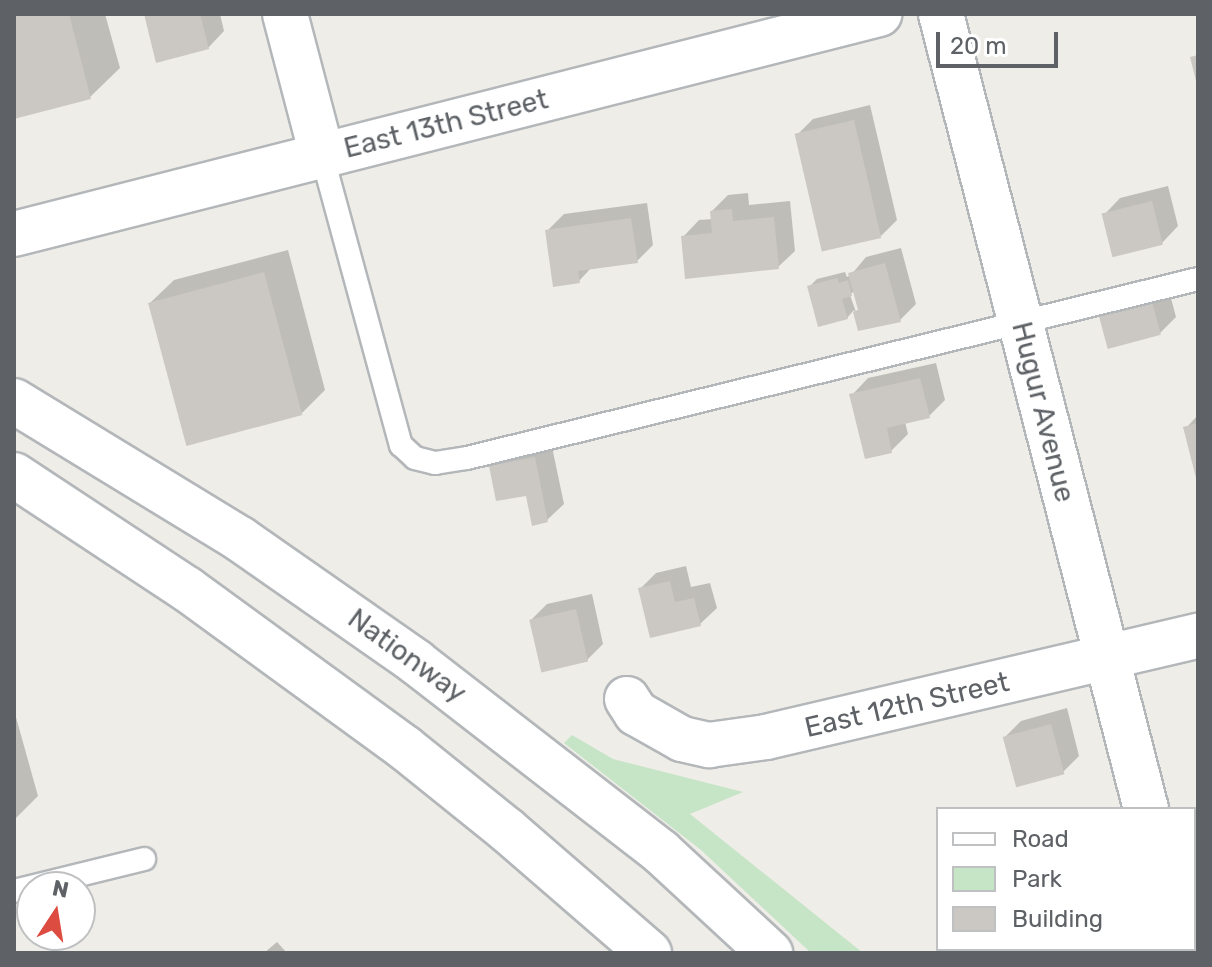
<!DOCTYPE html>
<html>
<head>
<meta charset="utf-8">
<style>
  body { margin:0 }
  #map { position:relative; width:1212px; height:967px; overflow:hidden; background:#efede7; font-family:Rubik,sans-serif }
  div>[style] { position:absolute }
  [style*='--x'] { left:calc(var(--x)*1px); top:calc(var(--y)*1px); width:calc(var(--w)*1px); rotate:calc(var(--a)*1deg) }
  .green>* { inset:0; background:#c6e4c6 }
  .shadow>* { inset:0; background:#0003; transform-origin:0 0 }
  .building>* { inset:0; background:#cbc8c4; transform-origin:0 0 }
  .roads { filter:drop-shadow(2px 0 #b4b7ba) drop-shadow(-2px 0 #b4b7ba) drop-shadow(0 2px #b4b7ba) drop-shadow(0 -2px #b4b7ba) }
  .lane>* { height:22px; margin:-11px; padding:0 11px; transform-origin:11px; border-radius:11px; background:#fff }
  .street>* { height:44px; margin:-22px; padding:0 22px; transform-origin:22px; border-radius:22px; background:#fff }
  .secondary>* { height:44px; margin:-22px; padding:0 22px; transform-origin:22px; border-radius:22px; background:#fff }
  span { translate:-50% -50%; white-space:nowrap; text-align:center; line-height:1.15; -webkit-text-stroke:8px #fff; paint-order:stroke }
  .street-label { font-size:28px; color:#5e6266 }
  .frame { position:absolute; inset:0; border:16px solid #5e6266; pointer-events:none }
  .legend { position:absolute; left:936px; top:807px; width:260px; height:144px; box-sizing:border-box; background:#fff; border:2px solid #bfc0c2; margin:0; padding:10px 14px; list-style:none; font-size:24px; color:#5e6266 }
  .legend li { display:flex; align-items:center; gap:16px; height:40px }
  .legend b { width:40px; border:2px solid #bfc0c2 }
  .north { position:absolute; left:16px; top:871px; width:80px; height:80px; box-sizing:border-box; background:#fff; border:2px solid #bfc0c2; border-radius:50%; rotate:12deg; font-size:22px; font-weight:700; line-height:32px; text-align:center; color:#5e6266 }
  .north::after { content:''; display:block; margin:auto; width:28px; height:36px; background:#dc4c40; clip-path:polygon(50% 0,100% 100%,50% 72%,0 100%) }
  .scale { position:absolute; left:936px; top:32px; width:122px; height:36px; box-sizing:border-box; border:4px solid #5e6266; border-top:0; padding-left:10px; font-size:24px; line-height:28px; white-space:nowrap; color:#5e6266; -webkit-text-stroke:6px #fff; paint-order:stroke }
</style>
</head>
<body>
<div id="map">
  <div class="green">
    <i style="clip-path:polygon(572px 735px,613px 759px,743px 792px,690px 814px,863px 953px,811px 953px,701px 850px,564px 743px)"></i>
  </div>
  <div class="shadow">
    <i style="clip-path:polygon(14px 14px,105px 14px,120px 68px,90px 97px,14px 117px)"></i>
    <i style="clip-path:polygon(146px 14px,220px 14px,224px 31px,208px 48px)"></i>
    <i style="clip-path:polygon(870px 105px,897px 220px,881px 236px,797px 135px,813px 119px)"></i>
    <i style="clip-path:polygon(1168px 186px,1178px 226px,1162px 243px,1104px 215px,1120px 198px)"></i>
    <i style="clip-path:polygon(748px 193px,749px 205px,790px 201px,795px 251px,778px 267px,683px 237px,699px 220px,713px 219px,712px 211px,728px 195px)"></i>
    <i style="clip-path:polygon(647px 203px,653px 245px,637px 261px,592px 267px,579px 281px,547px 231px,564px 214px)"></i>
    <i style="clip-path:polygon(evenodd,901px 248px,916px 304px,900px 320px,860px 329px,854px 310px,847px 318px,809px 287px,817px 279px,845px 272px,847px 277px,851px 275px,866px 257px,901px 248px,855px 290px,859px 308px,856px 312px,850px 295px,855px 290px)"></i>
    <i style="clip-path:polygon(288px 250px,325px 390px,302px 413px,150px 303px,174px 280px)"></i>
    <i style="clip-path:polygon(1167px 283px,1176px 317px,1160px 333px,1101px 312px)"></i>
    <i style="clip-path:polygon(936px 363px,945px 400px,929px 416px,905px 422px,908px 434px,891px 451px,852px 395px,868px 378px)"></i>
    <i style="clip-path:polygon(1198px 415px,1198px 478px,1186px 428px)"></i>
    <i style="clip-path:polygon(551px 442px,564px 504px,547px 520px,528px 494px,491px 466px,507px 450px)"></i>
    <i style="clip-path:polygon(686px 566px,691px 587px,710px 583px,717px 608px,700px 624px,640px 589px,656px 573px)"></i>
    <i style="clip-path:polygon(592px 594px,603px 644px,587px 660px,531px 620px,547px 604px)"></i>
    <i style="clip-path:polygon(1067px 708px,1079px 756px,1063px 772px,1005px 737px,1021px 721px)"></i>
    <i style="clip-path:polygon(14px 710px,38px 796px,14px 820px)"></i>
    <i style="clip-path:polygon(277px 942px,287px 953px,264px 953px)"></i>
    <i style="left:976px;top:949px;width:146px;height:4px"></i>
  </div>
  <div class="building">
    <i style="clip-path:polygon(14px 14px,69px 14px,91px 99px,14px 119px)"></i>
    <i style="clip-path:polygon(144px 14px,200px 14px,209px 49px,156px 63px)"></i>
    <i style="clip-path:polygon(1198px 55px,1198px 85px,1197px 85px,1190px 57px)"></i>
    <i style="left:854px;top:120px;width:121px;height:61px;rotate:77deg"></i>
    <i style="left:1152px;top:201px;width:45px;height:52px;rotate:76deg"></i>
    <i style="clip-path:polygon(732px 209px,733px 221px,774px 217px,779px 269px,685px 279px,681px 236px,712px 233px,710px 211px)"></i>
    <i style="clip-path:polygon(631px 218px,638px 263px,578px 271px,580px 283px,553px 287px,545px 230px)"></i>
    <i style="clip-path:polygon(885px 263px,901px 322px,858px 331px,853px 312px,858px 310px,848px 273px)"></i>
    <i style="left:264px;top:272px;width:148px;height:120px;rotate:75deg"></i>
    <i style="clip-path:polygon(837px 278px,839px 283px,848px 280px,852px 296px,842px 299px,848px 319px,818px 327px,807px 286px)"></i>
    <i style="left:1151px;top:298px;width:38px;height:55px;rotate:75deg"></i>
    <i style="clip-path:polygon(920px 378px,930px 418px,887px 428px,892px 453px,865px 459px,849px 394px)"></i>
    <i style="clip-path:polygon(1198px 423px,1198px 482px,1197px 482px,1183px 427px)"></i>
    <i style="clip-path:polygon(535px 457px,548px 522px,532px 526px,526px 496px,496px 501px,489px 466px)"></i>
    <i style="clip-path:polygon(670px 581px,675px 602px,694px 598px,701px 626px,650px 638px,638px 588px)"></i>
    <i style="left:576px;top:609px;width:54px;height:48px;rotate:77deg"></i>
    <i style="left:1051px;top:724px;width:52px;height:50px;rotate:75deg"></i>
    <i style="left:974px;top:949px;width:126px;height:4px"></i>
  </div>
  <div class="roads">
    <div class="lane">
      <i style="--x:322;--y:155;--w:301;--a:74.8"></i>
      <i style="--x:401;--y:445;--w:19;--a:43"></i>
      <i style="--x:415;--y:458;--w:21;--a:14"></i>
      <i style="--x:435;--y:463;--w:32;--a:-9"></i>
      <i style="--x:467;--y:458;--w:753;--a:-13.76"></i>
      <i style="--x:14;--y:891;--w:134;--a:-13.8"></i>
    </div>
    <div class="street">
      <i style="--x:285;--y:14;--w:146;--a:75.3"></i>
      <i style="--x:941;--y:14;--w:821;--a:75.54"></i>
      <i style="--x:14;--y:234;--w:893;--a:-14.27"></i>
      <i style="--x:627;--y:699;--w:17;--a:57"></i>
      <i style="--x:636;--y:713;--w:53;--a:29.5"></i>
      <i style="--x:682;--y:739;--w:28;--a:13"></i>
      <i style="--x:709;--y:745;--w:58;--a:-8"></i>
      <i style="--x:766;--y:737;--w:444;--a:-13.2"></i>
      <i style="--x:1182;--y:949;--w:4;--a:76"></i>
    </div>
    <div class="secondary">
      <i style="--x:14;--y:401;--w:265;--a:31.4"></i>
      <i style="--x:240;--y:539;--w:215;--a:34.9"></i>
      <i style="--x:416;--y:662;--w:310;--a:37.8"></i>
      <i style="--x:661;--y:852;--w:149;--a:42.8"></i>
      <i style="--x:14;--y:475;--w:207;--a:33.4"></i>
      <i style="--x:187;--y:589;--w:270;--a:36.1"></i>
      <i style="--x:405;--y:748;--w:131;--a:38.8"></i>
      <i style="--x:507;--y:830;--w:188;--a:40.9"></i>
    </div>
  </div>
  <div class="street-label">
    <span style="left:446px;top:124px;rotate:-14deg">East 13th Street</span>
    <span style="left:1043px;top:412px;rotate:76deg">Hugur Avenue</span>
    <span style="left:407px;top:656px;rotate:36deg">Nationway</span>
    <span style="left:907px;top:705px;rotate:-13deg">East 12th Street</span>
  </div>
  <div class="frame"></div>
  <ul class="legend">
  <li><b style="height:10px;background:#fff"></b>Road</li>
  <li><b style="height:22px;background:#c6e4c6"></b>Park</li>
  <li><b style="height:22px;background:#cbc8c4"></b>Building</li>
  </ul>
  <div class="north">N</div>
  <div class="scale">20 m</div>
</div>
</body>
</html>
